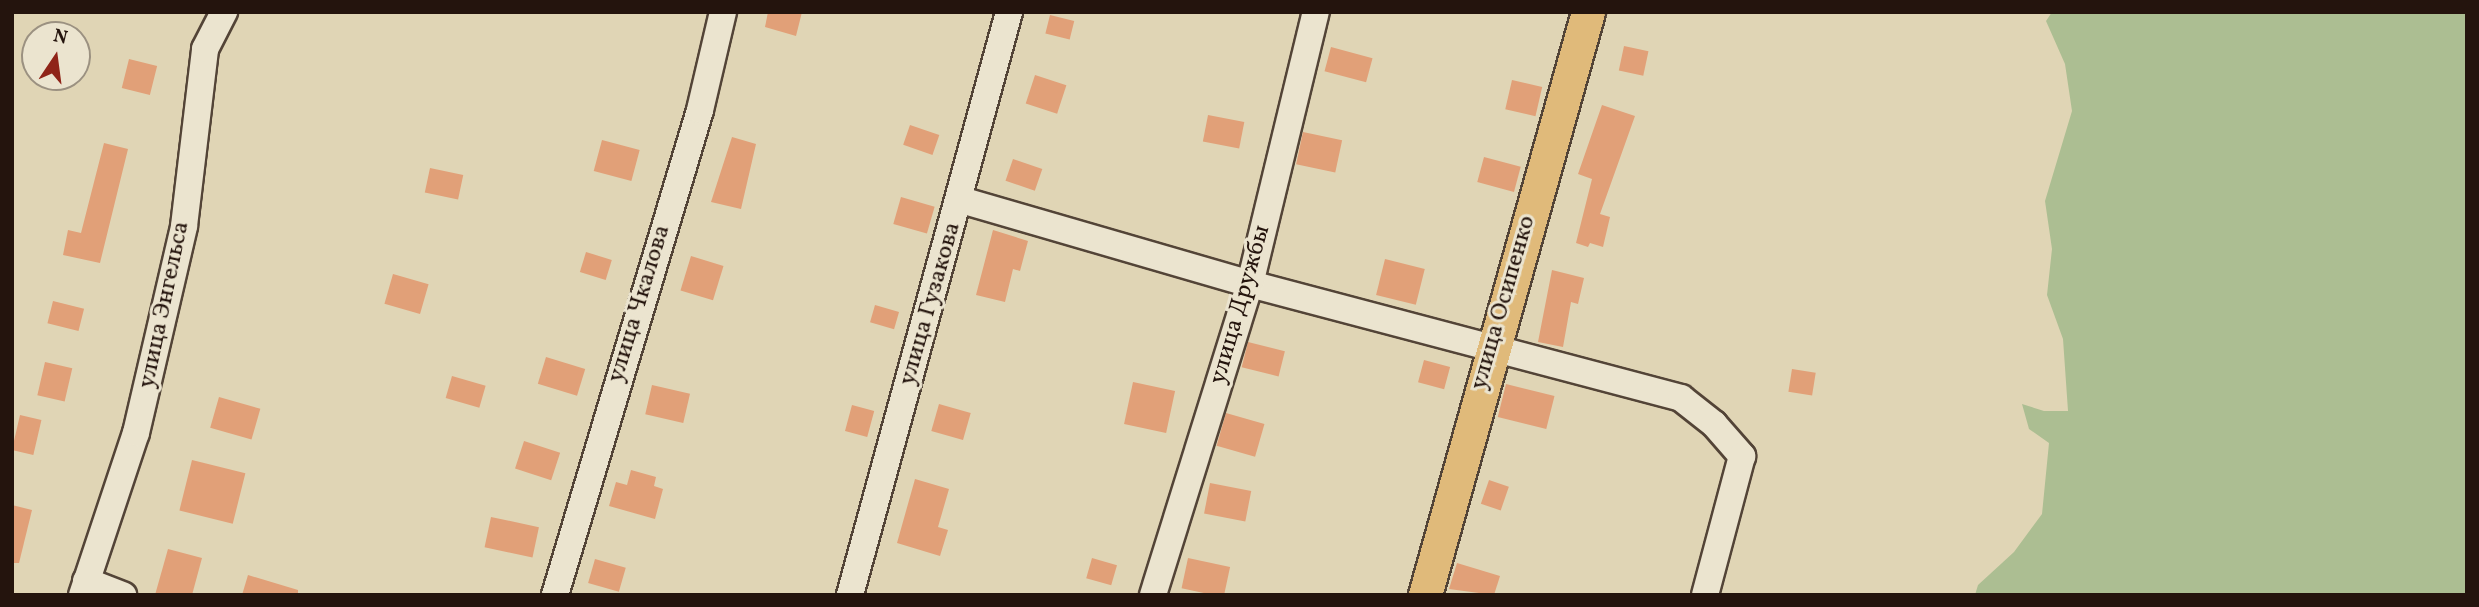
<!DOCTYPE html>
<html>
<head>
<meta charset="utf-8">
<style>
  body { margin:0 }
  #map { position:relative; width:2479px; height:607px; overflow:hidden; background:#e0d5b5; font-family:Vollkorn,serif }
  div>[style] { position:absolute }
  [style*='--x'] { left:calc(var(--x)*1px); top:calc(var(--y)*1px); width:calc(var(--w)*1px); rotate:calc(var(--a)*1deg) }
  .green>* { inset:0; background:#acbe92 }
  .building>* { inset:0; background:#e1a078; transform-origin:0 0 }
  .roads { filter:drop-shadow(2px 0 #534437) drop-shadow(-2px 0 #534437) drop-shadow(0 2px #534437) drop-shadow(0 -2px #534437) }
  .minor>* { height:26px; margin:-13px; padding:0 13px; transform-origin:13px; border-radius:13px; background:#ebe4cf }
  .major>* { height:33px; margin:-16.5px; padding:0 16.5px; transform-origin:16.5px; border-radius:16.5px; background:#e0ba7a }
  span { translate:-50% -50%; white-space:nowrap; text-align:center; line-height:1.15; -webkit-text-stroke:6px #ebe4cf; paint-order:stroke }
  .street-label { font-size:24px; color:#24140d }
  .frame { position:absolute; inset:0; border:14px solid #24140d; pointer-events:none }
  .north { position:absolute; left:21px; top:21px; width:70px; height:70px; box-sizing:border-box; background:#ebe4cf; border:2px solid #9b9181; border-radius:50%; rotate:13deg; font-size:19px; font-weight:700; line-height:28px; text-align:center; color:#24140d }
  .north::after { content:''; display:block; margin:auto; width:24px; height:32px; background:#8f2418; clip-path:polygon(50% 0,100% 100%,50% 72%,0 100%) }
</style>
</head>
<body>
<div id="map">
  <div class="green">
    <i style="clip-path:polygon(2052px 12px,2467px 12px,2467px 595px,1975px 595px,1978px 585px,2014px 552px,2042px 514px,2049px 443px,2029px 429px,2022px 404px,2044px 411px,2068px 411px,2063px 339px,2047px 295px,2052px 249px,2045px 201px,2072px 111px,2065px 64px,2046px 21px)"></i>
  </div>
  <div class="building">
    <i style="clip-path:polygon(768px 12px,802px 12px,796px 36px,765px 27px)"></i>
    <i style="left:1050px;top:15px;width:25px;height:19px;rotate:14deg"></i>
    <i style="left:1624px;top:46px;width:25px;height:25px;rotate:12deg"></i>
    <i style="left:1331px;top:47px;width:43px;height:25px;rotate:15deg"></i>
    <i style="left:129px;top:59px;width:29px;height:30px;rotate:14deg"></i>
    <i style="left:1035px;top:75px;width:33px;height:30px;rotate:18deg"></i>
    <i style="left:1512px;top:80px;width:31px;height:30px;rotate:13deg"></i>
    <i style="clip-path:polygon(1602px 105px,1635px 116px,1600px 214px,1610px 217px,1603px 247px,1590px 243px,1588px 247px,1576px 243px,1592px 179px,1578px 174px)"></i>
    <i style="left:1208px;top:115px;width:37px;height:27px;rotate:11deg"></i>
    <i style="left:910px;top:125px;width:31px;height:21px;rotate:19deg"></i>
    <i style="left:1303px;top:132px;width:40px;height:33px;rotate:12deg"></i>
    <i style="clip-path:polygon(732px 137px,756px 144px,741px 209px,711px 202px)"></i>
    <i style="left:602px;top:140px;width:39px;height:32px;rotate:15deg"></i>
    <i style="clip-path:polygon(104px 143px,128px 149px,100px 263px,63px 255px,68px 230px,81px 233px)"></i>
    <i style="left:1484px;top:157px;width:38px;height:26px;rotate:15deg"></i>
    <i style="left:1013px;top:159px;width:31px;height:23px;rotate:19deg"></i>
    <i style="left:430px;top:168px;width:34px;height:25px;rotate:12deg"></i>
    <i style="left:901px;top:197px;width:35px;height:28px;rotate:16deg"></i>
    <i style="clip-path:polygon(993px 230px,1028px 241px,1020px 271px,1013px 269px,1005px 302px,976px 295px)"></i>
    <i style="left:586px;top:252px;width:27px;height:21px;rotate:17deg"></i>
    <i style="left:691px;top:256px;width:34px;height:36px;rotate:17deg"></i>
    <i style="left:1385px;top:259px;width:41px;height:37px;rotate:14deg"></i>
    <i style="clip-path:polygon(1552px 270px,1584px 278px,1578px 304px,1571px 302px,1563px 347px,1538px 342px)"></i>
    <i style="left:393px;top:274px;width:37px;height:31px;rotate:16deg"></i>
    <i style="left:53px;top:301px;width:32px;height:23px;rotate:14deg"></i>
    <i style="left:875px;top:305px;width:25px;height:18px;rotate:16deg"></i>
    <i style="left:1248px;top:342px;width:38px;height:26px;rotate:14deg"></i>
    <i style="left:546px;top:357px;width:41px;height:28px;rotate:17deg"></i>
    <i style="left:1424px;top:360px;width:27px;height:23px;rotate:15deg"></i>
    <i style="left:45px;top:362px;width:28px;height:34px;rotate:13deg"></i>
    <i style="left:1792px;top:369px;width:24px;height:23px;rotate:9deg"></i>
    <i style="left:452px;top:376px;width:35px;height:23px;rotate:16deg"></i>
    <i style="left:1133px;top:382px;width:43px;height:43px;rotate:12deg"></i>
    <i style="left:1506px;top:384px;width:50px;height:34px;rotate:14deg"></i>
    <i style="left:652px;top:385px;width:39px;height:30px;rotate:13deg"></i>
    <i style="left:219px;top:397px;width:43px;height:32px;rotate:16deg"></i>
    <i style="left:939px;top:404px;width:33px;height:28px;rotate:16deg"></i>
    <i style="left:852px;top:405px;width:23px;height:27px;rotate:15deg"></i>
    <i style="left:1226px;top:413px;width:40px;height:34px;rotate:16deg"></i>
    <i style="left:20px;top:415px;width:22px;height:36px;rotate:13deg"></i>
    <i style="left:524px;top:441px;width:38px;height:29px;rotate:18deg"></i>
    <i style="left:192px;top:460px;width:55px;height:52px;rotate:14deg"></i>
    <i style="clip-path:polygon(631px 470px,656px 477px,654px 486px,663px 489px,655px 519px,609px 506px,616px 482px,627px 485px)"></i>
    <i style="clip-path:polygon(915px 479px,949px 489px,938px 527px,948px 530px,940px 556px,897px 543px)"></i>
    <i style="left:1489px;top:480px;width:21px;height:25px;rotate:19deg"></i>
    <i style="left:1210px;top:483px;width:42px;height:31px;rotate:11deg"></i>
    <i style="clip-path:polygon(12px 505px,32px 510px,19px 563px,12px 563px)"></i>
    <i style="left:491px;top:517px;width:49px;height:31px;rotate:12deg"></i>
    <i style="clip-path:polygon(168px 549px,202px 558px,192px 595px,155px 595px)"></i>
    <i style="left:1092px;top:558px;width:26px;height:21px;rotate:16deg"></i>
    <i style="left:1188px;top:558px;width:43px;height:31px;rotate:12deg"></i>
    <i style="left:595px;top:559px;width:32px;height:25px;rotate:16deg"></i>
    <i style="clip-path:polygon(1457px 563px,1500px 576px,1494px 595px,1449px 589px)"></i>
    <i style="clip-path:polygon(248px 575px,298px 590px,298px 595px,242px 595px)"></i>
  </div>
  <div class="roads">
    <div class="minor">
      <i style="--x:961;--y:200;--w:301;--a:16.2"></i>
      <i style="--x:1250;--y:284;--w:446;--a:14.8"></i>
      <i style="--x:1681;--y:398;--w:42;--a:38.2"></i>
      <i style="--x:1714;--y:424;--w:43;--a:48.8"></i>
      <i style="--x:1742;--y:456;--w:144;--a:104.9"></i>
      <i style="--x:86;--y:581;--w:40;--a:21"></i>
      <i style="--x:82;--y:595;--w:171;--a:-71.6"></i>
      <i style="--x:136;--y:433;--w:212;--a:-76.9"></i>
      <i style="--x:184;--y:226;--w:178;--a:-83.2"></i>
      <i style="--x:205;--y:49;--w:42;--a:-62.8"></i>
      <i style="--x:555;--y:595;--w:506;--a:-73.35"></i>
      <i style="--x:700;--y:110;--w:101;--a:-76.8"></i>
      <i style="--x:850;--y:595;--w:604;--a:-74.74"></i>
      <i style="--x:1153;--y:595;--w:326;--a:-72.7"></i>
      <i style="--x:1250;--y:284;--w:280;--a:-76.4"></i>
    </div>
    <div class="major">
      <i style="--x:1425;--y:595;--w:605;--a:-74.38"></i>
    </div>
  </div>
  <div class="street-label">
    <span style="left:1504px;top:303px;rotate:-74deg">улица Осипенко</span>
    <span style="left:640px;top:304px;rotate:-73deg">улица Чкалова</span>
    <span style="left:931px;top:304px;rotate:-74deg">улица Гузакова</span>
    <span style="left:165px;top:305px;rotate:-78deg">улица Энгельса</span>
    <span style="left:1241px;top:305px;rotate:-74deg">улица Дружбы</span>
  </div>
  <div class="frame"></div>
  <div class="north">N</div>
</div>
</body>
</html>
